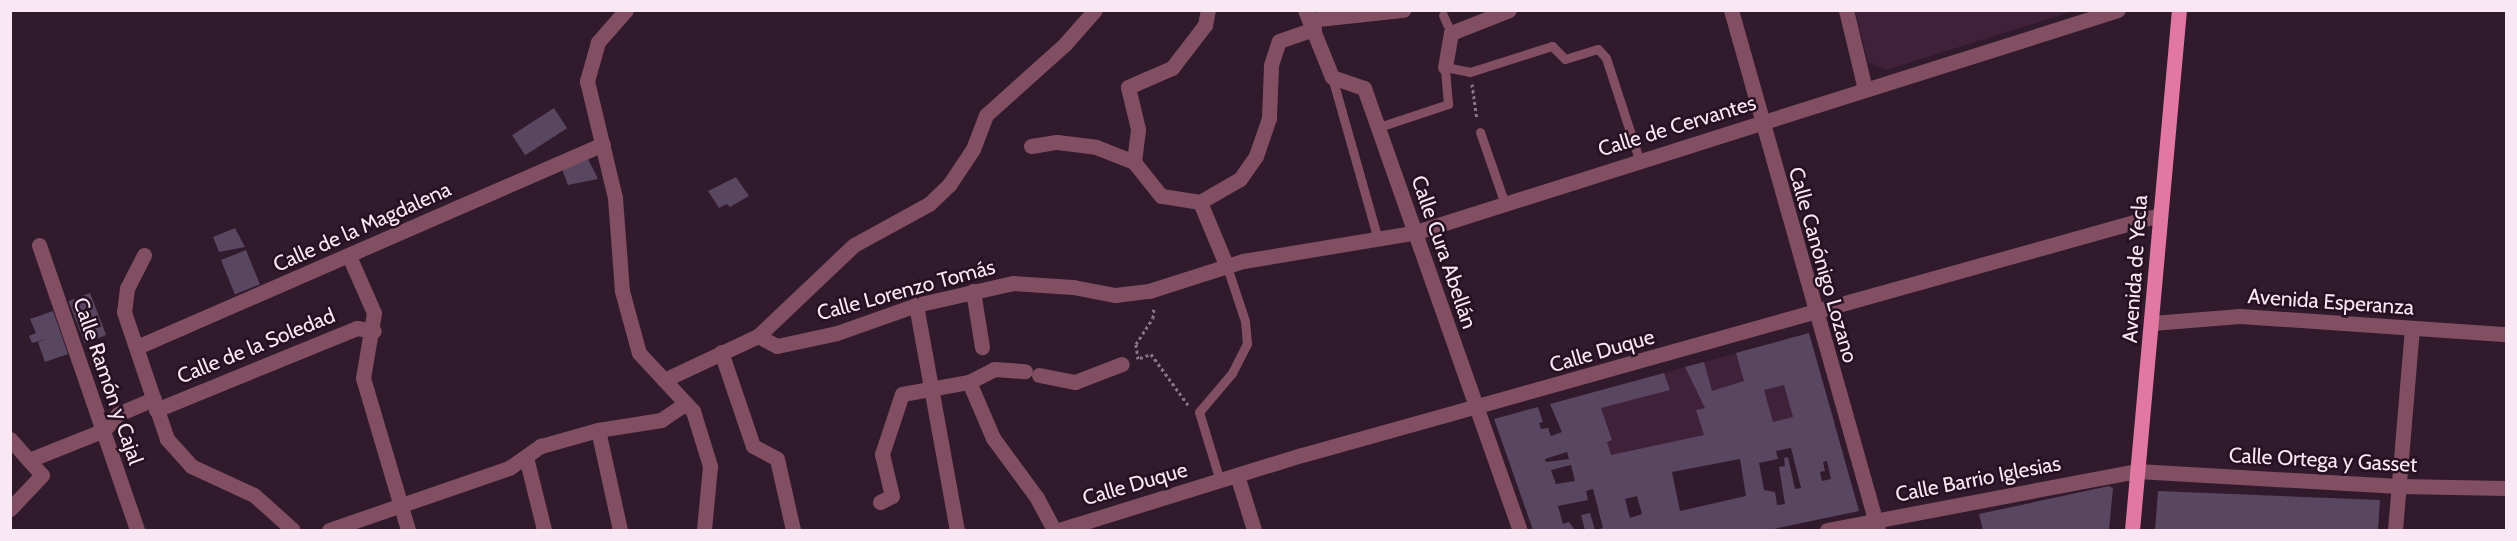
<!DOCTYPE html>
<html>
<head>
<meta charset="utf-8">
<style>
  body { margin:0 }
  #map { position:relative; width:2517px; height:541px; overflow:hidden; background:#311a2c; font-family:Cabin,sans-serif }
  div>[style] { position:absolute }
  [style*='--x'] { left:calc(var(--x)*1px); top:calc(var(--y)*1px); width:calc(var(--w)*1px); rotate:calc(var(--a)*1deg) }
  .built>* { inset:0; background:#3f2239 }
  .building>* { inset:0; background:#594660; transform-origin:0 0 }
  .path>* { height:3px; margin-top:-1.5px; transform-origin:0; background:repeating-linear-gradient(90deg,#897584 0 3px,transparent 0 6px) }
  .lane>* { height:9px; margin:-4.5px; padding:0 4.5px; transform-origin:4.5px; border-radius:4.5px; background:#824f62 }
  .street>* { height:15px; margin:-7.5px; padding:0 7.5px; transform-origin:7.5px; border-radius:7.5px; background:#824f62 }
  .primary>* { height:15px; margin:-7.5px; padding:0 7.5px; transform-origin:7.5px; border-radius:7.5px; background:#e078a2 }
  span { translate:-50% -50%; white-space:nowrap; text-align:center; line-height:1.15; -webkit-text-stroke:5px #271022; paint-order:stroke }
  .street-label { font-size:21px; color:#f9e8f4 }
  .frame { position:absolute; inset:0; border:12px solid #f9e8f4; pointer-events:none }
</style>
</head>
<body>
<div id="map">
  <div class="built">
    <i style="clip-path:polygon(1855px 11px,1855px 10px,2074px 11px,1886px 70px,1868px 62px)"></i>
    <i style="clip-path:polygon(1809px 333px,1835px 424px,1589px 477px,1563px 401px)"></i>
  </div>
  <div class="building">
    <i style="left:554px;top:108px;width:24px;height:50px;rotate:57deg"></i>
    <i style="clip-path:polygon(587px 157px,598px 179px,568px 185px,562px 169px)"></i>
    <i style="clip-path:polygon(736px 177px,749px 196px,730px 207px,727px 204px,719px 208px,708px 191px)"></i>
    <i style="clip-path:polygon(235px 228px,245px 247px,219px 252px,213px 237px)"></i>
    <i style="left:246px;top:250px;width:37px;height:27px;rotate:68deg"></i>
    <i style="left:90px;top:293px;width:45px;height:23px;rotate:69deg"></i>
    <i style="clip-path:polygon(53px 311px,68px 354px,45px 362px,38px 342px,47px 339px,32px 343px,29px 336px,36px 333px,30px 319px)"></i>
    <i style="clip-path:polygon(evenodd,1809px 333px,1859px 511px,1769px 530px,1597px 530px,1603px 528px,1593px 489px,1586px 491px,1588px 500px,1558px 506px,1563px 524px,1569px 522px,1575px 530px,1533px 530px,1494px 419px,1538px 407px,1543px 422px,1539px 423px,1541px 429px,1548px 428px,1551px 436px,1562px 432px,1550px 404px,1664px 373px,1670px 390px,1601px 408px,1612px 440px,1607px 442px,1611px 455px,1704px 435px,1696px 410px,1705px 408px,1685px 367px,1704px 362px,1712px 391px,1744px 381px,1736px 353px,1809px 333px,1784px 385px,1793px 417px,1773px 422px,1764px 390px,1784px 385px,1809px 333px,1791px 448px,1801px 488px,1795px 489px,1788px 457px,1784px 458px,1785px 466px,1779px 467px,1785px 504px,1777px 505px,1775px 492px,1764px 490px,1759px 463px,1778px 459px,1776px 451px,1791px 448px,1809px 333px,1567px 452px,1569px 459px,1546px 462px,1545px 459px,1567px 452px,1809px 333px,1740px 459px,1746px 496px,1680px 511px,1672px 472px,1740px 459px,1809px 333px,1827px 461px,1831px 479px,1822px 481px,1820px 472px,1825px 471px,1823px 462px,1827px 461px,1809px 333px,1571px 465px,1575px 481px,1556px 484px,1551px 470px,1571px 465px,1809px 333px,1637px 496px,1642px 514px,1630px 518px,1625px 499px,1637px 496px)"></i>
    <i style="clip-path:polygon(2109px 486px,2113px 488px,2109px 530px,1983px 530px,1979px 514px)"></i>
    <i style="clip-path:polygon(2158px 491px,2380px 500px,2378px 530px,2155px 530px)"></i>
    <i style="clip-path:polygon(1590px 513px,1595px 530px,1585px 530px,1581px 515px)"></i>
  </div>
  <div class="path">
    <i style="--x:1472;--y:84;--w:34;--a:82"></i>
    <i style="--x:1140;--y:358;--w:12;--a:-20"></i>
    <i style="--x:1151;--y:354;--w:63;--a:54"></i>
    <i style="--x:1138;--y:359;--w:15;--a:-98"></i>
    <i style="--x:1136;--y:344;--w:31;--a:-57"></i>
    <i style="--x:1153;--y:318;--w:11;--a:-85"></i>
  </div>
  <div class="lane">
    <i style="--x:1443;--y:15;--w:20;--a:66"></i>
    <i style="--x:1332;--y:77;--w:169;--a:74.2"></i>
    <i style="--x:1379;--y:127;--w:73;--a:-18.4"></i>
    <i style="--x:1448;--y:104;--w:37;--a:-95"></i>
    <i style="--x:1445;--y:67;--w:25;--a:11"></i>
    <i style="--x:1470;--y:72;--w:86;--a:-17.6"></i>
    <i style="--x:1552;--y:46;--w:18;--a:45"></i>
    <i style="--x:1565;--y:59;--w:34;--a:-17"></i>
    <i style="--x:1598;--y:49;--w:12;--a:48"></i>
    <i style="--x:1606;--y:58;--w:106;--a:71.9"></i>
    <i style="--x:1480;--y:132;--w:76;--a:70.9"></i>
    <i style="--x:1220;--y:481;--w:72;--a:-106.9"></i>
    <i style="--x:1199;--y:412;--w:51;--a:-49.8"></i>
    <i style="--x:1232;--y:373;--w:33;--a:-63"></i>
    <i style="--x:1247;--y:344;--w:23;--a:-95"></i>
    <i style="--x:1245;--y:321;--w:57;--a:-108.4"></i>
  </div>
  <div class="street">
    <i style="--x:626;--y:10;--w:43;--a:131.2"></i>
    <i style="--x:598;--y:42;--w:41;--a:105.8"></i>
    <i style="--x:587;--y:81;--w:120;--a:76.5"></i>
    <i style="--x:615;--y:198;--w:93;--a:85.7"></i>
    <i style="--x:622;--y:291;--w:64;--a:74.7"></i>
    <i style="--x:639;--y:353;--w:79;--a:47"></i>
    <i style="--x:693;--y:411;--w:58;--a:72.8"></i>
    <i style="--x:710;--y:466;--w:64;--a:95.4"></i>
    <i style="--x:1305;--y:10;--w:72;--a:68.1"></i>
    <i style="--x:1332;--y:77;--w:34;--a:19"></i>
    <i style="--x:1364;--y:88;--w:469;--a:70.6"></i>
    <i style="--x:1731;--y:10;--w:540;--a:74.21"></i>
    <i style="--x:1846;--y:10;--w:81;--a:76.5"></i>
    <i style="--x:1309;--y:20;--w:95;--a:-6.1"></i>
    <i style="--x:1445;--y:67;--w:35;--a:-80"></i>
    <i style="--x:1451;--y:33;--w:62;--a:-21.6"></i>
    <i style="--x:1031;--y:146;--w:26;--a:-9"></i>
    <i style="--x:1057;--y:142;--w:39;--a:7"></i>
    <i style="--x:1096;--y:147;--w:41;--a:21.5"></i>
    <i style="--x:1200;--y:202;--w:39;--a:-171"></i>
    <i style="--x:1161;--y:196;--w:43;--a:-128.5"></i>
    <i style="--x:1134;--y:162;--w:33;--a:-83"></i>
    <i style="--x:1138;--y:129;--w:43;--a:-103.4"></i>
    <i style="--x:1128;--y:87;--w:48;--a:-23.4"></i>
    <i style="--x:1172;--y:68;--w:54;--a:-52.5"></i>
    <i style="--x:1205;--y:25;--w:15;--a:-79"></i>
    <i style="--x:39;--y:245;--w:301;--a:71"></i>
    <i style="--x:144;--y:255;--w:37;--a:117"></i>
    <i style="--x:127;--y:288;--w:24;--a:97"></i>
    <i style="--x:124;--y:312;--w:134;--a:71.3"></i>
    <i style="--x:167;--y:439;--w:36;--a:48"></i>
    <i style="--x:191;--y:466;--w:69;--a:24.7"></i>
    <i style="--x:254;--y:495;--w:52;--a:41.9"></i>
    <i style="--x:349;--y:256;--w:62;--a:66.3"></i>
    <i style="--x:374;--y:313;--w:66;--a:99.6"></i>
    <i style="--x:363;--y:378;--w:159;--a:73.5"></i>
    <i style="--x:1227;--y:267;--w:70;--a:-112.6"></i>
    <i style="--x:1200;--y:202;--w:46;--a:-29.9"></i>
    <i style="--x:1240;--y:179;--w:28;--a:-55"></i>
    <i style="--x:1256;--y:156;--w:40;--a:-71.1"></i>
    <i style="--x:1269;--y:118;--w:53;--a:-87.8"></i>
    <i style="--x:1271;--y:65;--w:25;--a:-72"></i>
    <i style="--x:1279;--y:41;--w:37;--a:-19"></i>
    <i style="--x:973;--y:291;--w:57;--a:80.9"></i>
    <i style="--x:916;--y:305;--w:229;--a:79.7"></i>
    <i style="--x:2152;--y:323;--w:88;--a:-4.5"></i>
    <i style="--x:2240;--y:316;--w:267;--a:3.9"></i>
    <i style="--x:758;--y:336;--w:21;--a:28"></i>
    <i style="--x:777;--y:346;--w:61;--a:-12.2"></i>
    <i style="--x:837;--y:333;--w:84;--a:-19.5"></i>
    <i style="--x:916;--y:305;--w:99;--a:-12.8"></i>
    <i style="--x:1013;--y:283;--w:60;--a:3.8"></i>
    <i style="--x:1073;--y:287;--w:43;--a:10.8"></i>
    <i style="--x:1115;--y:295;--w:34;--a:-7"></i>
    <i style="--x:1149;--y:291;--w:99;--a:-17.7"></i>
    <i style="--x:1243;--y:261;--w:172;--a:-9.4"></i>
    <i style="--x:1413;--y:233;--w:739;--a:-17.55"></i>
    <i style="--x:137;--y:347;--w:508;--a:-23.54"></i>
    <i style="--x:721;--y:352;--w:99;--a:71.2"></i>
    <i style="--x:753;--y:446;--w:27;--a:28"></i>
    <i style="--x:777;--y:459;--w:73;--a:77.3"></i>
    <i style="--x:1039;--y:375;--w:37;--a:11"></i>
    <i style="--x:1075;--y:382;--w:50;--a:-21"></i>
    <i style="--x:664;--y:380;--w:104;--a:-25.1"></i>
    <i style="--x:758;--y:336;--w:132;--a:-43.5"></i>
    <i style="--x:854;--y:245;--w:85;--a:-28.7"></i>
    <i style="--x:929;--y:204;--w:28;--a:-44"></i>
    <i style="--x:949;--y:185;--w:43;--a:-56.3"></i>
    <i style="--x:973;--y:149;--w:36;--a:-69"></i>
    <i style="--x:986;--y:115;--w:106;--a:-41.9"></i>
    <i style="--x:1065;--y:44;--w:45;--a:-48.6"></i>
    <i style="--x:969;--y:382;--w:28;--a:-27"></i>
    <i style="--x:994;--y:369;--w:31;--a:4"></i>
    <i style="--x:156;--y:410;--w:217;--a:-22.2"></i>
    <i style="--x:357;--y:328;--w:17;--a:10"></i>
    <i style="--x:598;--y:430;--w:102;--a:77.6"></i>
    <i style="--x:10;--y:439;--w:48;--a:48.4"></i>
    <i style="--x:42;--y:475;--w:47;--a:133.3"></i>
    <i style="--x:526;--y:457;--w:75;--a:76.1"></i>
    <i style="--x:29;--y:460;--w:81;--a:-21.8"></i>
    <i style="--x:104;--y:430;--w:21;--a:-49"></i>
    <i style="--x:118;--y:414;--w:39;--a:-23"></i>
    <i style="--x:1237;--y:475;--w:58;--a:72.8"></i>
    <i style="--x:880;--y:502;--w:13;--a:-27"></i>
    <i style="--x:892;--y:496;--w:43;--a:-103.4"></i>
    <i style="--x:882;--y:454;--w:63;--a:-71.6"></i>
    <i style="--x:902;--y:394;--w:68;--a:-10.2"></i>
    <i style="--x:969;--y:382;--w:61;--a:66.8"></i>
    <i style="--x:993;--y:438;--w:74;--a:53.7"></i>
    <i style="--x:1037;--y:498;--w:36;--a:62"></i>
    <i style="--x:329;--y:530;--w:190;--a:-19"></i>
    <i style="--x:509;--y:468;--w:39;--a:-35"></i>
    <i style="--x:541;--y:446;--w:59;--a:-15.7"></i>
    <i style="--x:598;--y:430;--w:64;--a:-9"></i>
    <i style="--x:661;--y:420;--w:29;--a:-34"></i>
    <i style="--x:1059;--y:530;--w:254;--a:-17.2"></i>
    <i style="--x:1302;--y:455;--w:890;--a:-15.64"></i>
    <i style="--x:1827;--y:530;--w:316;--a:-10.8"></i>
    <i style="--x:2137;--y:471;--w:262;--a:3.3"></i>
    <i style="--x:2399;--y:486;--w:107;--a:1.1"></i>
    <i style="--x:2395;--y:530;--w:202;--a:-85.2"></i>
  </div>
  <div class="primary">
    <i style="--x:2132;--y:530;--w:522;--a:-84.84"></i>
  </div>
  <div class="street-label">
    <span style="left:1677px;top:126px;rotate:-17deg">Calle de Cervantes</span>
    <span style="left:362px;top:227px;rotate:-24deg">Calle de la Magdalena</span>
    <span style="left:1444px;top:252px;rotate:71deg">Calle Cura Abellán</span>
    <span style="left:1823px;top:265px;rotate:74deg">Calle Canónigo Lozano</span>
    <span style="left:2135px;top:269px;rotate:-86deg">Avenida de Yecla</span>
    <span style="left:906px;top:290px;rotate:-15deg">Calle Lorenzo Tomás</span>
    <span style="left:2331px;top:302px;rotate:4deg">Avenida Esperanza</span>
    <span style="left:256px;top:346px;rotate:-22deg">Calle de la Soledad</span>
    <span style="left:1602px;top:351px;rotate:-16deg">Calle Duque</span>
    <span style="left:108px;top:381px;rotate:71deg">Calle Ramón y Cajal</span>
    <span style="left:2323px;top:460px;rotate:3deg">Calle Ortega y Gasset</span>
    <span style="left:1978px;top:479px;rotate:-11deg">Calle Barrio Iglesias</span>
    <span style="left:1135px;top:484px;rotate:-16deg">Calle Duque</span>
  </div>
  <div class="frame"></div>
</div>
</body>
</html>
